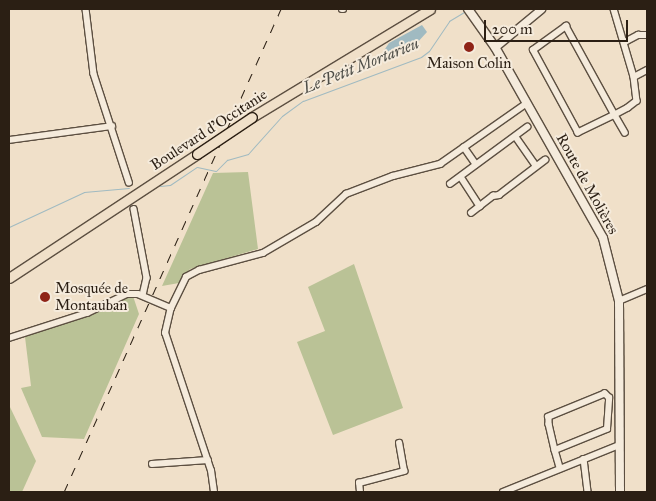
<!DOCTYPE html>
<html>
<head>
<meta charset="utf-8">
<style>
  body { margin:0 }
  #map { position:relative; width:656px; height:501px; overflow:hidden; background:#f0e0c9; font-family:"IM FELL Great Primer",serif }
  div>[style] { position:absolute }
  [style*='--x'] { left:calc(var(--x)*1px); top:calc(var(--y)*1px); width:calc(var(--w)*1px); rotate:calc(var(--a)*1deg) }
  .green>* { inset:0; background:#bac296 }
  .water>* { inset:0; background:#a0bac1 }
  .stream>* { height:1px; margin:-0.5px; padding:0 0.5px; transform-origin:0.5px; border-radius:0.5px; background:#a0bac1 }
  .roads { filter:drop-shadow(1px 0 #5c4f41) drop-shadow(-1px 0 #5c4f41) drop-shadow(0 1px #5c4f41) drop-shadow(0 -1px #5c4f41) }
  .minor>* { height:5.5px; margin:-2.75px; padding:0 2.75px; transform-origin:2.75px; border-radius:2.75px; background:#f5ebdc }
  .tertiary>* { height:7px; margin:-3.5px; padding:0 3.5px; transform-origin:3.5px; border-radius:3.5px; background:#f5ebdc }
  .secondary>* { height:8px; margin:-4px; padding:0 4px; transform-origin:4px; border-radius:4px; background:#f5ebdc }
  .primary>* { height:9px; margin:-4.5px; padding:0 4.5px; transform-origin:4.5px; border-radius:4.5px; background:#f0e0c9 }
  .rail>* { height:1px; margin-top:-0.5px; transform-origin:0; background:repeating-linear-gradient(90deg,#2b1f14 0 9px,transparent 0 18px) }
  .bridges { filter:drop-shadow(1px 0 #2b1f14) drop-shadow(-1px 0 #2b1f14) drop-shadow(0 1px #2b1f14) drop-shadow(0 -1px #2b1f14) }
  .primary-bridge>* { height:9px; margin:-4.5px; padding:0 4.5px; transform-origin:4.5px; border-radius:4.5px; background:#f0e0c9 }
  .dots>* { width:14px; height:14px; translate:-50% -50%; box-sizing:border-box; border:2px solid #f5ebdc; border-radius:50% }
  span { translate:-50% -50%; white-space:nowrap; text-align:center; line-height:1.15; -webkit-text-stroke:4px #f5ebdc; paint-order:stroke }
  .poi-label { font-size:15px; color:#2b1f14 }
  .left { translate:0 -50%; text-align:left }
  .street-label { font-size:15px; color:#2b1f14 }
  .water-label { font-size:16px; color:#4e4e48; font-style:italic }
  .frame { position:absolute; inset:0; border:10px solid #2b1f14; pointer-events:none }
  .scale { position:absolute; left:484px; top:20px; width:144px; height:22px; box-sizing:border-box; border:2px solid #2b1f14; border-top:0; padding-left:6px; font-size:15px; line-height:18px; white-space:nowrap; color:#2b1f14; -webkit-text-stroke:4px #f5ebdc; paint-order:stroke }
</style>
</head>
<body>
<div id="map">
  <div class="green">
    <i style="clip-path:polygon(248px 172px,258px 249px,190px 269px,179px 283px,162px 286px,213px 173px)"></i>
    <i style="clip-path:polygon(354px 264px,403px 408px,333px 435px,297px 342px,325px 331px,308px 287px)"></i>
    <i style="clip-path:polygon(133px 296px,139px 314px,84px 439px,42px 437px,21px 388px,31px 386px,25px 337px)"></i>
    <i style="clip-path:polygon(9px 405px,36px 461px,22px 492px,9px 492px)"></i>
  </div>
  <div class="water">
    <i style="clip-path:polygon(422px 25px,427px 32px,416px 44px,394px 52px,383px 52px,389px 43px)"></i>
  </div>
  <div class="stream">
    <i style="--x:160;--y:186;--w:10;--a:-6"></i>
    <i style="--x:170;--y:185;--w:32;--a:-34"></i>
    <i style="--x:197;--y:167;--w:19;--a:12"></i>
    <i style="--x:216;--y:171;--w:16;--a:-45"></i>
    <i style="--x:227;--y:160;--w:22;--a:-16"></i>
    <i style="--x:248;--y:154;--w:51;--a:-48.2"></i>
    <i style="--x:282;--y:116;--w:26;--a:-36"></i>
    <i style="--x:303;--y:101;--w:126;--a:-20.4"></i>
    <i style="--x:421;--y:57;--w:10;--a:-37"></i>
    <i style="--x:429;--y:51;--w:36;--a:-56"></i>
    <i style="--x:449;--y:21;--w:17;--a:-31"></i>
    <i style="--x:9;--y:227;--w:83;--a:-25"></i>
    <i style="--x:84;--y:192;--w:45;--a:-5.1"></i>
  </div>
  <div class="roads">
    <div class="minor">
      <i style="--x:86;--y:9;--w:65;--a:83"></i>
      <i style="--x:94;--y:74;--w:114;--a:72"></i>
      <i style="--x:342;--y:9;--w:1;--a:0"></i>
      <i style="--x:614;--y:9;--w:71;--a:73.6"></i>
      <i style="--x:634;--y:77;--w:24;--a:83"></i>
      <i style="--x:637;--y:101;--w:11;--a:142"></i>
      <i style="--x:628;--y:108;--w:15;--a:152"></i>
      <i style="--x:615;--y:115;--w:41;--a:154.1"></i>
      <i style="--x:578;--y:133;--w:94;--a:-118.5"></i>
      <i style="--x:533;--y:50;--w:41;--a:-36"></i>
      <i style="--x:566;--y:26;--w:102;--a:61.2"></i>
      <i style="--x:615;--y:115;--w:20;--a:60"></i>
      <i style="--x:625;--y:42;--w:15;--a:-28"></i>
      <i style="--x:638;--y:35;--w:9;--a:0"></i>
      <i style="--x:634;--y:77;--w:15;--a:-28"></i>
      <i style="--x:516;--y:137;--w:35;--a:55"></i>
      <i style="--x:9;--y:140;--w:104;--a:-7.7"></i>
      <i style="--x:464;--y:147;--w:21;--a:55"></i>
      <i style="--x:461;--y:177;--w:35;--a:57"></i>
      <i style="--x:450;--y:184;--w:96;--a:-36.5"></i>
      <i style="--x:134;--y:209;--w:70;--a:79.3"></i>
      <i style="--x:147;--y:278;--w:17;--a:103"></i>
      <i style="--x:471;--y:213;--w:28;--a:-38"></i>
      <i style="--x:493;--y:196;--w:6;--a:-9"></i>
      <i style="--x:499;--y:195;--w:58;--a:-37.3"></i>
      <i style="--x:619;--y:301;--w:30;--a:-23"></i>
      <i style="--x:9;--y:338;--w:82;--a:-17.8"></i>
      <i style="--x:87;--y:313;--w:44;--a:-25.4"></i>
      <i style="--x:127;--y:294;--w:11;--a:0"></i>
      <i style="--x:138;--y:294;--w:36;--a:23"></i>
      <i style="--x:555;--y:450;--w:56;--a:-22"></i>
      <i style="--x:607;--y:429;--w:31;--a:-86"></i>
      <i style="--x:609;--y:398;--w:6;--a:-135"></i>
      <i style="--x:605;--y:394;--w:61;--a:157.7"></i>
      <i style="--x:549;--y:417;--w:7;--a:90"></i>
      <i style="--x:549;--y:424;--w:27;--a:77"></i>
      <i style="--x:555;--y:450;--w:19;--a:74"></i>
      <i style="--x:584;--y:459;--w:33;--a:83"></i>
      <i style="--x:152;--y:464;--w:56;--a:-4.1"></i>
      <i style="--x:214;--y:492;--w:21;--a:-98"></i>
      <i style="--x:211;--y:471;--w:145;--a:-108.4"></i>
      <i style="--x:165;--y:333;--w:26;--a:-77"></i>
      <i style="--x:171;--y:308;--w:34;--a:-64"></i>
      <i style="--x:186;--y:277;--w:15;--a:-28"></i>
      <i style="--x:199;--y:270;--w:66;--a:-14.9"></i>
      <i style="--x:263;--y:253;--w:61;--a:-30.3"></i>
      <i style="--x:316;--y:222;--w:41;--a:-43"></i>
      <i style="--x:346;--y:194;--w:50;--a:-21"></i>
      <i style="--x:393;--y:176;--w:49;--a:-14.3"></i>
      <i style="--x:440;--y:164;--w:106;--a:-35"></i>
      <i style="--x:360;--y:492;--w:9;--a:-96"></i>
      <i style="--x:359;--y:483;--w:47;--a:-14.9"></i>
      <i style="--x:404;--y:471;--w:28;--a:-100"></i>
      <i style="--x:503;--y:492;--w:123;--a:-22"></i>
    </div>
    <div class="tertiary">
      <i style="--x:495;--y:47;--w:60;--a:-39.6"></i>
    </div>
    <div class="secondary">
      <i style="--x:468;--y:9;--w:47;--a:54.6"></i>
      <i style="--x:495;--y:47;--w:219;--a:60.5"></i>
      <i style="--x:603;--y:238;--w:65;--a:75.7"></i>
      <i style="--x:619;--y:301;--w:191;--a:89.7"></i>
    </div>
    <div class="primary">
      <i style="--x:252;--y:117;--w:208;--a:-31.2"></i>
      <i style="--x:9;--y:278;--w:225;--a:-33.4"></i>
    </div>
  </div>
  <div class="rail">
    <i style="--x:64;--y:492;--w:530;--a:-65.81"></i>
  </div>
  <div class="bridges">
    <div class="primary-bridge">
      <i style="--x:197;--y:154;--w:66;--a:-33.9"></i>
    </div>
  </div>
  <div class="dots">
    <i style="left:469px;top:47px;background:#8f2418"></i>
    <i style="left:45px;top:297px;background:#8f2418"></i>
  </div>
  <div class="poi-label">
    <span style="left:469px;top:64px">Maison Colin</span>
    <span class="left" style="left:55px;top:297px">Mosquée de<br>Montauban</span>
  </div>
  <div class="street-label">
    <span style="left:209px;top:130px;rotate:-33deg">Boulevard d'Occitanie</span>
    <span style="left:587px;top:184px;rotate:61deg">Route de Molières</span>
  </div>
  <div class="water-label">
    <span style="left:361px;top:66px;rotate:-22deg">Le Petit Mortarieu</span>
  </div>
  <div class="frame"></div>
  <div class="scale">200 m</div>
</div>
</body>
</html>
